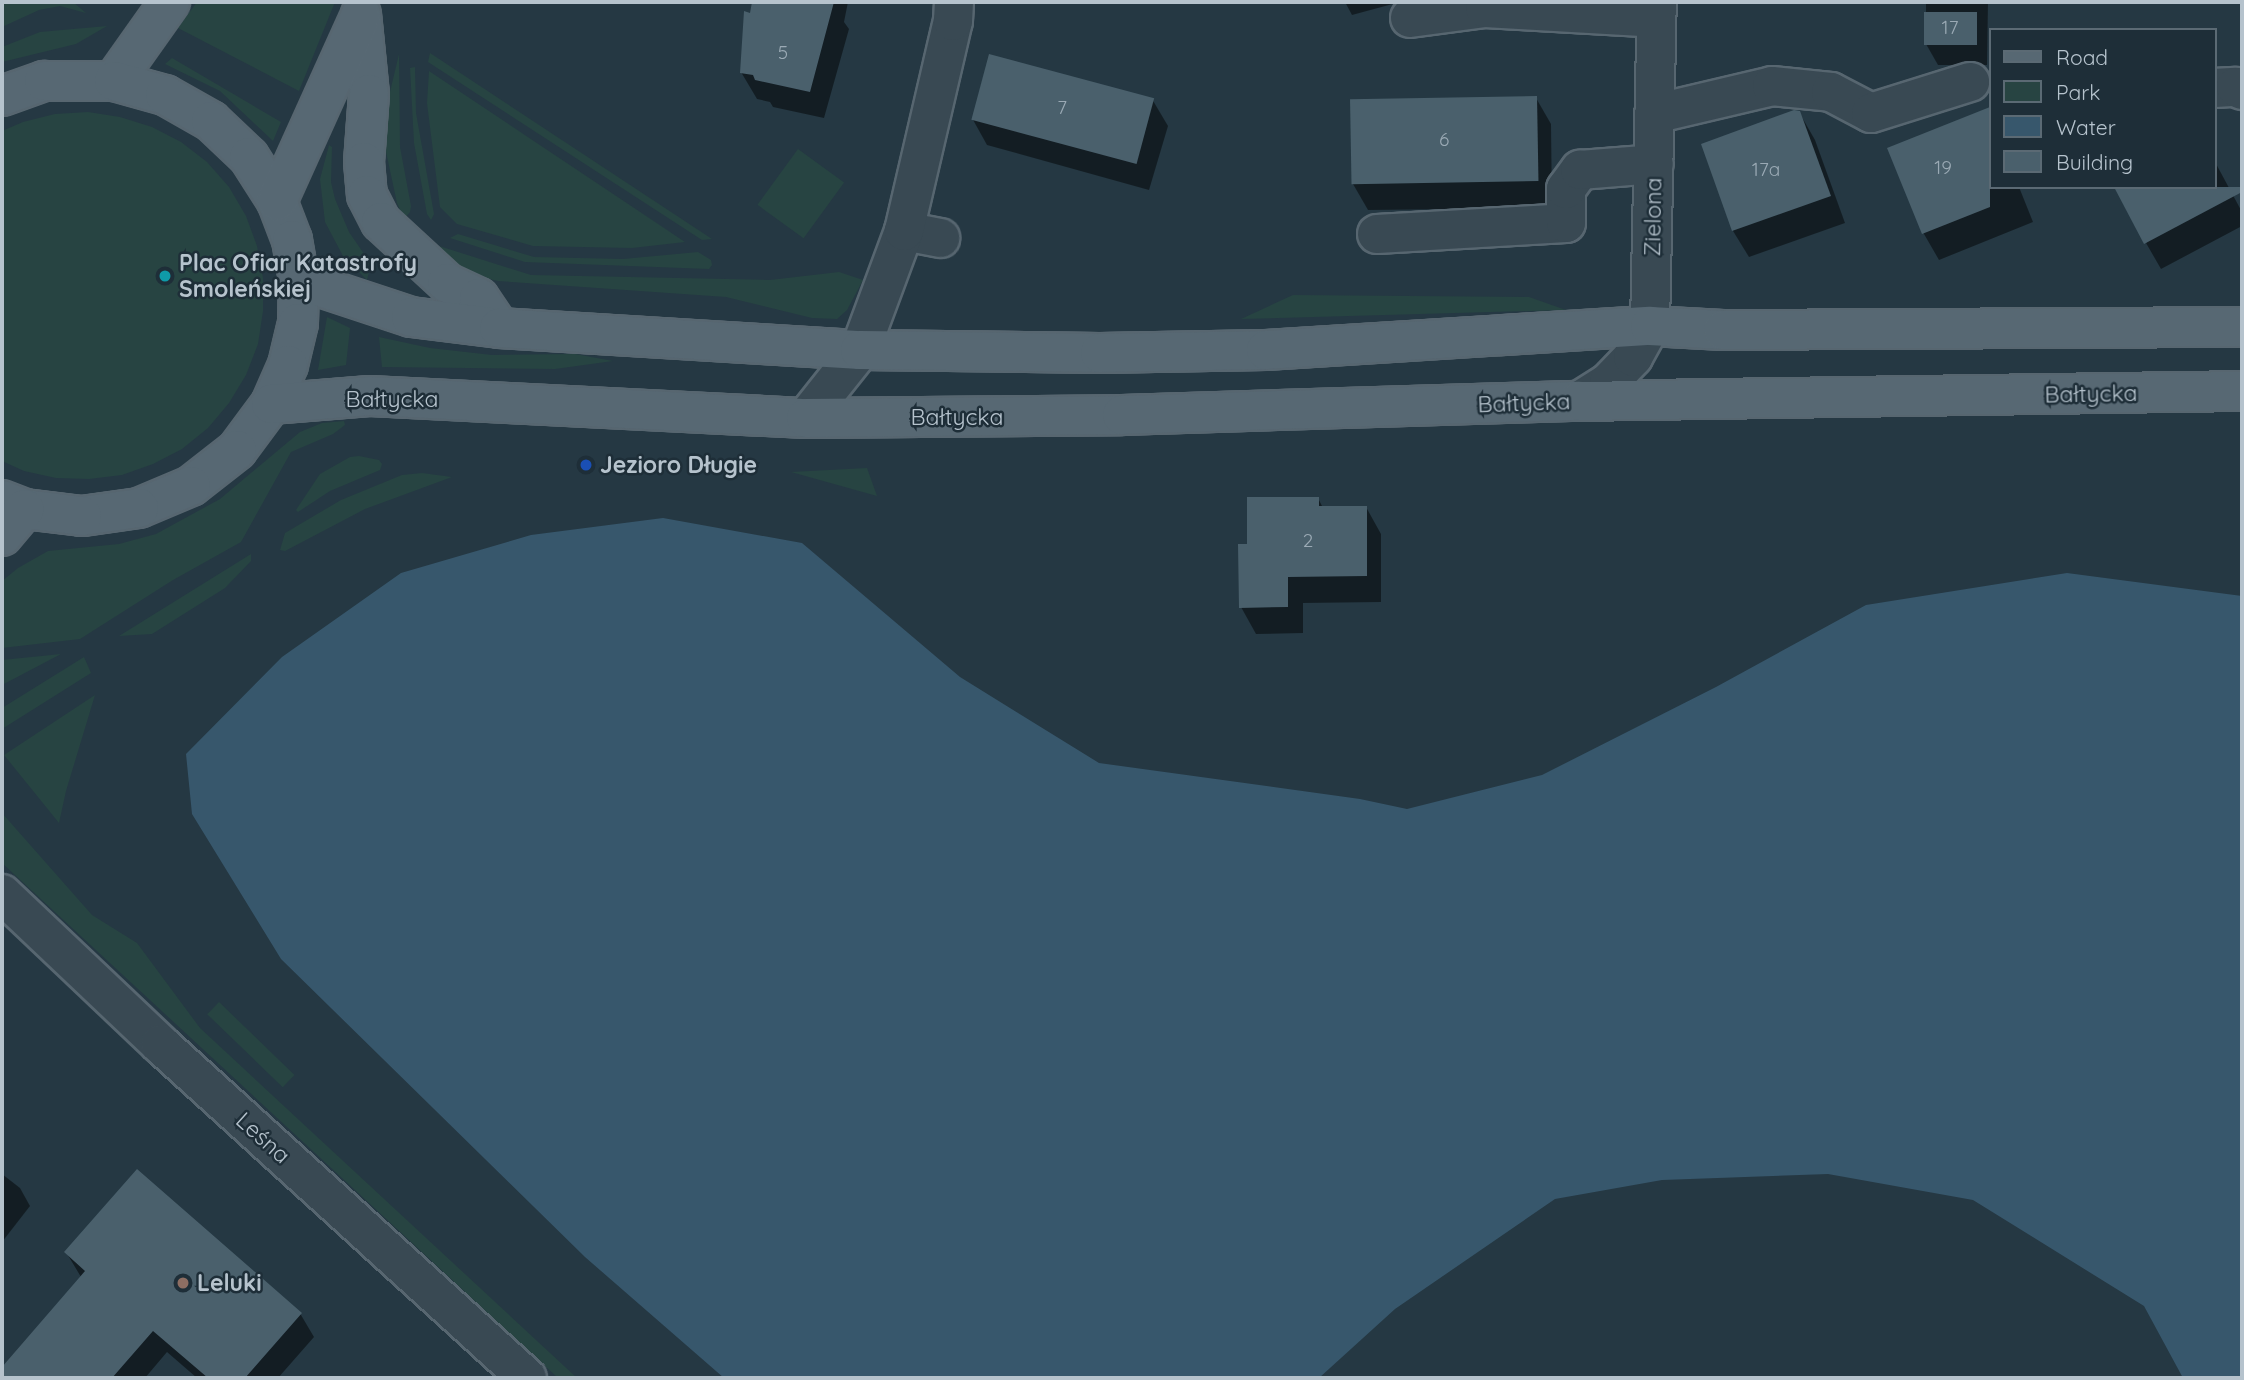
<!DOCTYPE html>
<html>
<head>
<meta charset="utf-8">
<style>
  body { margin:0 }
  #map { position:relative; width:2244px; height:1380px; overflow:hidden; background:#253843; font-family:Quicksand,sans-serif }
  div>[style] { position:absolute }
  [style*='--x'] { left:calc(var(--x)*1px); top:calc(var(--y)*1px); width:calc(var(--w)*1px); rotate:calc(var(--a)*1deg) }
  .green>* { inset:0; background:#274442; transform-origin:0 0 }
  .water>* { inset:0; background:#37576c }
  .shadow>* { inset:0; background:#0007 }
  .building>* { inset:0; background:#4a606c; transform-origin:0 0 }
  .roads { filter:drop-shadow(2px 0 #576670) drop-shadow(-2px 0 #576670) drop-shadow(0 2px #576670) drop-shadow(0 -2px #576670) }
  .minor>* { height:38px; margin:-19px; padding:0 19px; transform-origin:19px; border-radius:19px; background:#394953 }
  .major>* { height:38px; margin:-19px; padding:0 19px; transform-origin:19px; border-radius:19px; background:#576873 }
  .dots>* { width:19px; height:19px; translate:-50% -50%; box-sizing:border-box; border:4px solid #1e2e38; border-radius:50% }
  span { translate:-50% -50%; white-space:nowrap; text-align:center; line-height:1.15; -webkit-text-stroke:5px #1e2e38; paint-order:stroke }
  .number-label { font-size:19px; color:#9baab5 }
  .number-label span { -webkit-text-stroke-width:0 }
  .street-label { font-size:23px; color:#b6c3cd }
  .poi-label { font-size:23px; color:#b6c3cd; font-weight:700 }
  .left { translate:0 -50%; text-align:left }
  .frame { position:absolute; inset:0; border:4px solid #b6c3cd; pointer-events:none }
  .legend { position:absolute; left:1989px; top:28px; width:228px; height:161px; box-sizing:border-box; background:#1e2e38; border:2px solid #5b6a74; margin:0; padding:9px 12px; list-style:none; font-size:21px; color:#b6c3cd }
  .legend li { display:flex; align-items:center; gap:14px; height:35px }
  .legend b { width:35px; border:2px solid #5b6a74 }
</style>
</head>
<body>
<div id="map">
  <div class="green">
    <i style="clip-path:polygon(2px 2px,73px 2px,86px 13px,60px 6px,39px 10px,2px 27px)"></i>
    <i style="clip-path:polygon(197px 2px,335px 2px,299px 91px,178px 28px)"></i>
    <i style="clip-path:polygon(107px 26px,76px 44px,2px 62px,2px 47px,40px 32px)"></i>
    <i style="clip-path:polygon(430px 53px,712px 239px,702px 240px,428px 62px)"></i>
    <i style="clip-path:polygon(399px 54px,400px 147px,411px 206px,410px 212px,404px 219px,397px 203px,385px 147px,384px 117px)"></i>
    <i style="clip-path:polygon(172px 58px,281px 122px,273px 141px,220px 91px,165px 64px)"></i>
    <i style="clip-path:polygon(415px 67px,416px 113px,434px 214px,431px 220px,427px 214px,414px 143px,410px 68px)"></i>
    <i style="clip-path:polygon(429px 71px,685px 242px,632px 248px,533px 246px,457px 224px,440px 207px,427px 103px)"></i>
    <i style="clip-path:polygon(88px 112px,120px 117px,152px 127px,181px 142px,207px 162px,229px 187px,246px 216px,257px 246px,263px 278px,263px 311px,258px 344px,246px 375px,229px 403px,208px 428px,182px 449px,153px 464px,122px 475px,89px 479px,56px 478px,24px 471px,2px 461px,2px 131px,23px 122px,55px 114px)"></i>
    <i style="clip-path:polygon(329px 145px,332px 147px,331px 182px,335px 199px,349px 232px,371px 264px,367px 280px,343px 256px,325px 222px,320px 179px)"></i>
    <i style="left:798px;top:149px;width:57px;height:69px;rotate:36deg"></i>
    <i style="clip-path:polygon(458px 234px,534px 257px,623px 259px,698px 252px,711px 260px,712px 265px,709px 269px,525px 262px,450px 238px)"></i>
    <i style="clip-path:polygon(439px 246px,531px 275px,770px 280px,839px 272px,863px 280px,847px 310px,837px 319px,812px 318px,726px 297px,498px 281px,476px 276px,439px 260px,434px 252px)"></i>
    <i style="clip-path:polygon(1293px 295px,1529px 297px,1566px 310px,1241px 319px)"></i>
    <i style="clip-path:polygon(327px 317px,350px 328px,346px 365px,318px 370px)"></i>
    <i style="clip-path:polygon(379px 337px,430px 348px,492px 355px,575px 354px,613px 361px,555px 369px,382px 367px)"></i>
    <i style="clip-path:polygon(344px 421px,345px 425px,333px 434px,291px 452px,241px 542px,173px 580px,80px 639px,2px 648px,2px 581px,18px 568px,48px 551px,119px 544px,156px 534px,220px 499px,300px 432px,322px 423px)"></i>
    <i style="clip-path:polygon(359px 456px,379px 460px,382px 464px,380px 470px,330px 491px,298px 512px,296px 510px,320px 474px,350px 457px)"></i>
    <i style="clip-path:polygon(867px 468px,877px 496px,791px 472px)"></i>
    <i style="clip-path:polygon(422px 473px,452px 477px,365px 509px,285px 551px,280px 550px,285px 533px,341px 500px,402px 475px)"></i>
    <i style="clip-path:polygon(251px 554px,251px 561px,225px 588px,152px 634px,119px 636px)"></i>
    <i style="clip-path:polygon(61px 654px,2px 685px,2px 660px)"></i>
    <i style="clip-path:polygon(84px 657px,91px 673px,2px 729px,2px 708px)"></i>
    <i style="clip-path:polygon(95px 695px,66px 791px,59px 823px,4px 755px)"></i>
    <i style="clip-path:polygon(2px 813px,92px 915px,137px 943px,200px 1028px,577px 1378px,558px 1378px,2px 863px)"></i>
    <i style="left:219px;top:1002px;width:105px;height:17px;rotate:44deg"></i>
  </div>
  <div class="water">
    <i style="clip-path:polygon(663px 518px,802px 543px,960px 677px,1099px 763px,1360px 799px,1407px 809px,1542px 775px,1716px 687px,1866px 605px,2067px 573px,2242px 596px,2242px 1378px,2183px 1378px,2144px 1306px,1973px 1200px,1828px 1174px,1662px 1180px,1555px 1199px,1395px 1309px,1319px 1378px,724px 1378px,585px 1257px,281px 959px,192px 814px,186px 754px,282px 657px,401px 573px,531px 535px)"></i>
  </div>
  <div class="shadow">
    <i style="clip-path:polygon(754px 2px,848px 2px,844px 22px,849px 29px,824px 118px,773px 107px,770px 102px,757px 99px,741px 72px)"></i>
    <i style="clip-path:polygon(1345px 2px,1400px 2px,1352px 15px)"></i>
    <i style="clip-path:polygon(1926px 2px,1988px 2px,1987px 65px,1938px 65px,1926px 44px)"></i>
    <i style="clip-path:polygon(2167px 2px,2224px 2px,2169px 4px)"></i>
    <i style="clip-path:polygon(1536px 98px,1551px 124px,1552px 208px,1368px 210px,1353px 184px)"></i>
    <i style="clip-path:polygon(1152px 99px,1168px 126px,1149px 190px,987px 145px,972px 118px)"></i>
    <i style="clip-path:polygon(1983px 111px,1990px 123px,1990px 187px,2019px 187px,2033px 222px,1939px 260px,1924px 234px,1890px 149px)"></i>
    <i style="clip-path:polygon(1799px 112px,1815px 140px,1845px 223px,1749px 257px,1733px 231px,1703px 145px)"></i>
    <i style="clip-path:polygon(2214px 160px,2242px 212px,2242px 226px,2161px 269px,2146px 243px,2214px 187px)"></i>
    <i style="clip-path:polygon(1318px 498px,1323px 508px,1366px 507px,1381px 534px,1381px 602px,1303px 603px,1303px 633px,1256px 634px,1241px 607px,1249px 546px)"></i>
    <i style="clip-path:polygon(137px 1171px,301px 1315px,314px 1337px,278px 1378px,197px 1378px,167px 1352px,145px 1378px,2px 1378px,2px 1370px,81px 1277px,66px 1252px)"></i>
    <i style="clip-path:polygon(2px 1174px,20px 1188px,30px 1206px,2px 1242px)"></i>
  </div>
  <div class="building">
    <i style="clip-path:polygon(752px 2px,834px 2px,810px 92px,755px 80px,753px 75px,740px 73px,744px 11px,750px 13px)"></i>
    <i style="left:1924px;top:12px;width:53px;height:33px"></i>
    <i style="left:989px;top:54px;width:171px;height:68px;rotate:15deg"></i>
    <i style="left:1537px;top:96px;width:85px;height:187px;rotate:89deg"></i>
    <i style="clip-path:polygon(1990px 107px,1990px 207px,1922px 234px,1887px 148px)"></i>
    <i style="clip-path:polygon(1794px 110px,1800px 111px,1831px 196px,1732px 231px,1701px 144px)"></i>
    <i style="clip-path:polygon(2114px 187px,2242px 187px,2242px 192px,2144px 244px)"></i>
    <i style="clip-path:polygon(1247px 497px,1319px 497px,1319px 506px,1367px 506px,1367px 576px,1288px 577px,1288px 607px,1239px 608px,1238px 544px,1247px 544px)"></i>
    <i style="clip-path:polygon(137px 1169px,302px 1313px,245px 1378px,208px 1378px,153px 1331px,112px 1378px,2px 1378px,2px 1367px,85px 1271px,64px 1252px)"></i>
  </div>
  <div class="roads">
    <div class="minor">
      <i style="--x:1410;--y:18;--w:76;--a:-7.6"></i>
      <i style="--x:1485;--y:8;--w:171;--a:3.3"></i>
      <i style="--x:2214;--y:88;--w:22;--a:-3"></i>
      <i style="--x:2236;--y:87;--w:7;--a:27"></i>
      <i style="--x:1654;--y:114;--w:121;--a:-13.3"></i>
      <i style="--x:1772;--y:86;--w:59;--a:5.8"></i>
      <i style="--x:1831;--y:92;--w:45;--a:27.7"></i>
      <i style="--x:1871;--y:113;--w:104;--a:-17.4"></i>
      <i style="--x:904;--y:231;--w:37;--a:11"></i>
      <i style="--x:1377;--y:234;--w:189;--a:-3.3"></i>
      <i style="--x:1566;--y:223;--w:34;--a:-90"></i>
      <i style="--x:1566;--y:189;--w:24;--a:-54"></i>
      <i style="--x:1580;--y:170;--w:74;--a:-4.6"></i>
      <i style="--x:1579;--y:401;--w:36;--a:-32"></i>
      <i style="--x:1609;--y:382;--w:35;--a:-46"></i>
      <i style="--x:1633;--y:357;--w:35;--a:-61"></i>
      <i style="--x:1650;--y:326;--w:324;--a:-88.8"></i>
      <i style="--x:806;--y:418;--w:87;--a:-51.5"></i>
      <i style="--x:860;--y:350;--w:127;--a:-69.7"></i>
      <i style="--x:904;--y:231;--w:216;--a:-76.9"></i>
      <i style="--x:953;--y:21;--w:19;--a:-87"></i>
      <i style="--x:2;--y:894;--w:218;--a:43.5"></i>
      <i style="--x:160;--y:1044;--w:496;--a:42.3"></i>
    </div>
    <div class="major">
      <i style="--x:361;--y:14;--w:80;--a:84.3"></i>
      <i style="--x:369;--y:94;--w:68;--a:94.2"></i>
      <i style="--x:364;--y:162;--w:33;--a:85"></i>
      <i style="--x:367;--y:195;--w:30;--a:63"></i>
      <i style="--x:381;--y:222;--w:90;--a:42.7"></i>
      <i style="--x:447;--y:283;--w:35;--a:25"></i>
      <i style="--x:479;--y:298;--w:36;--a:56"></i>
      <i style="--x:114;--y:81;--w:97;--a:-54.7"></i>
      <i style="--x:2;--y:96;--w:45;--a:-19.7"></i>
      <i style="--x:44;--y:81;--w:70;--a:0"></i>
      <i style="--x:114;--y:81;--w:53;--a:15.4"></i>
      <i style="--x:165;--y:95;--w:53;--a:29.5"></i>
      <i style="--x:211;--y:121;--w:52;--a:43.5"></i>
      <i style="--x:249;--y:157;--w:52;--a:57.5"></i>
      <i style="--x:277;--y:201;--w:42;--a:69"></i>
      <i style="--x:292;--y:240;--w:41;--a:80.1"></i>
      <i style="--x:299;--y:280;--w:43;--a:91.3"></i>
      <i style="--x:298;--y:323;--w:43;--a:103.4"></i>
      <i style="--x:288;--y:365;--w:43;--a:113.6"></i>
      <i style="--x:271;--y:404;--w:57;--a:126.5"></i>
      <i style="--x:237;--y:450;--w:58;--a:142"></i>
      <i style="--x:191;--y:486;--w:56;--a:157.1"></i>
      <i style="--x:139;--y:508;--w:58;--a:172"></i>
      <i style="--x:82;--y:516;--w:57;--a:-173"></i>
      <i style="--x:25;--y:509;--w:25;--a:-159"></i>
      <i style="--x:277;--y:201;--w:202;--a:-65.7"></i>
      <i style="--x:299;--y:280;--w:118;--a:18.3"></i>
      <i style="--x:411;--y:317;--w:89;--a:7.1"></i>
      <i style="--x:499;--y:328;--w:362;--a:3.5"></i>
      <i style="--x:860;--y:350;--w:240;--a:0.7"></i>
      <i style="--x:1100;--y:353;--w:166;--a:-1"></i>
      <i style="--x:1266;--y:350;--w:385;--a:-3.6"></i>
      <i style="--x:1650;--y:326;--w:73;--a:3.1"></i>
      <i style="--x:1723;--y:330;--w:519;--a:-0.33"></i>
      <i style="--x:271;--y:404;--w:99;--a:-4.6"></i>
      <i style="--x:370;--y:396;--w:437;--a:2.9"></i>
      <i style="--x:806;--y:418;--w:316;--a:-0.5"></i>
      <i style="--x:1122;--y:415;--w:457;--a:-1.8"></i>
      <i style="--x:1579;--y:401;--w:663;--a:-0.86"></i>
      <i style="--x:2;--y:536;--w:35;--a:-50"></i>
    </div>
  </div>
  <div class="dots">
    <i style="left:165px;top:276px;background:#0f9aa8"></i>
    <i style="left:586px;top:465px;background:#1a4fb4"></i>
    <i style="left:183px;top:1283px;background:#8d6e63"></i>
  </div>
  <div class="number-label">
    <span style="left:1950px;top:28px">17</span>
    <span style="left:783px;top:53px">5</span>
    <span style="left:1062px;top:108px">7</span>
    <span style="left:1444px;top:140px">6</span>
    <span style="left:1943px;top:168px">19</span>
    <span style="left:1766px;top:170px">17a</span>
    <span style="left:1308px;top:541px">2</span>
  </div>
  <div class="street-label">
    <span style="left:1653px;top:217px;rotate:-89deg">Zielona</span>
    <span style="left:2091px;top:394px;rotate:-1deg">Bałtycka</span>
    <span style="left:392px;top:399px">Bałtycka</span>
    <span style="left:1524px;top:403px;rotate:-2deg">Bałtycka</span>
    <span style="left:957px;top:417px">Bałtycka</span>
    <span style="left:263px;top:1138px;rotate:42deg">Leśna</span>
  </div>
  <div class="poi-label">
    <span class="left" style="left:179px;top:276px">Plac Ofiar Katastrofy<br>Smoleńskiej</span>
    <span class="left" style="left:600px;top:465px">Jezioro Długie</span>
    <span class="left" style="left:197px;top:1283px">Leluki</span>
  </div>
  <div class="frame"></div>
  <ul class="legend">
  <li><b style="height:9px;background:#576873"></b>Road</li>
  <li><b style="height:19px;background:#274442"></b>Park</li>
  <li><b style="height:19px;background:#37576c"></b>Water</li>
  <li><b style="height:19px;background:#4a606c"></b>Building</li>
  </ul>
</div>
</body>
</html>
